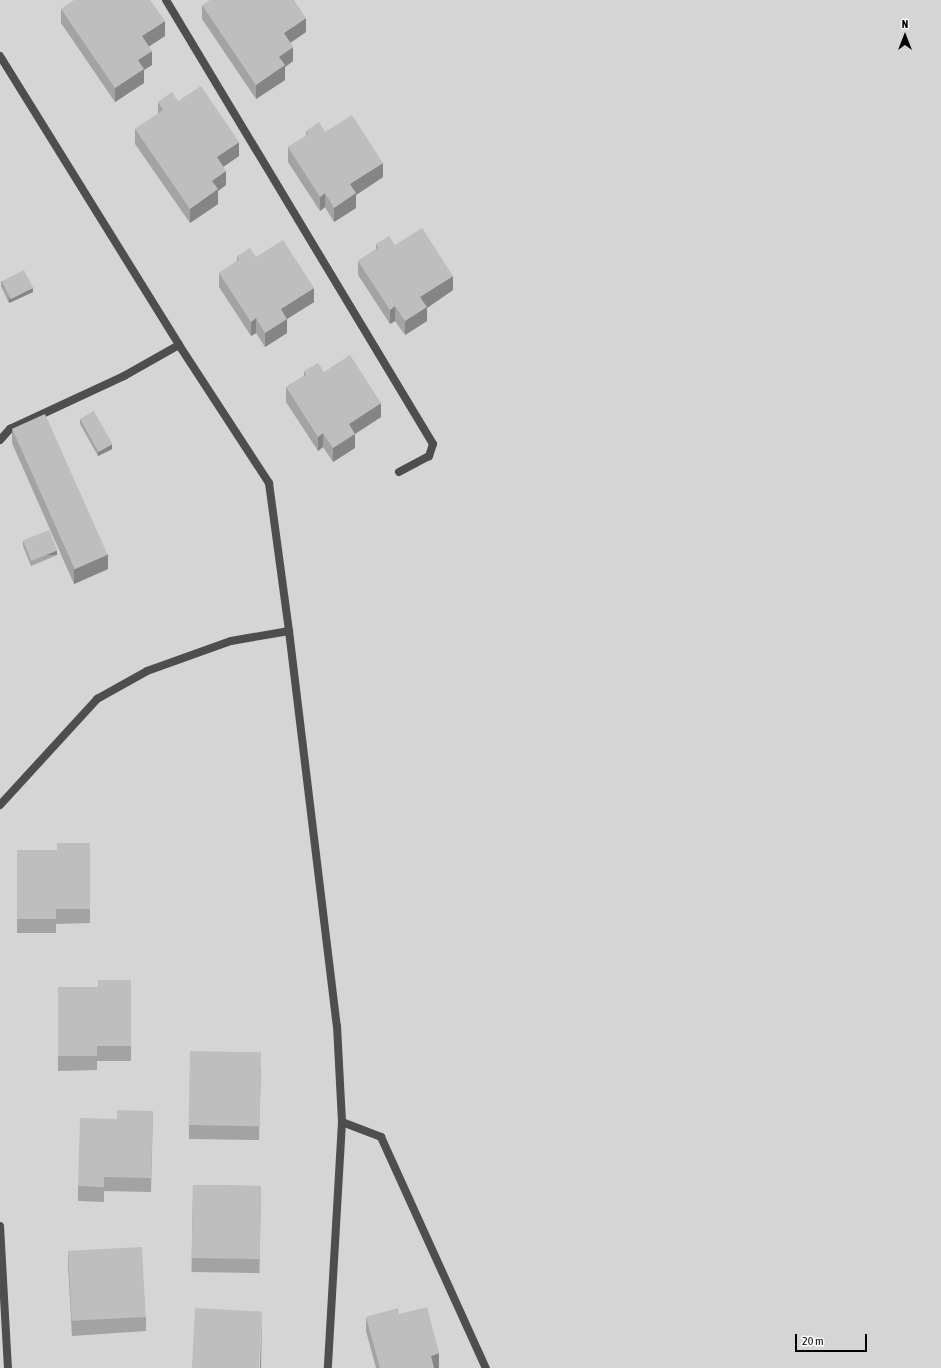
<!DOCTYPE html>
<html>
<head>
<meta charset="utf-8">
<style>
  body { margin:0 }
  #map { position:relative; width:941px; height:1368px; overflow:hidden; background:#fff; font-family:"Asap Condensed",sans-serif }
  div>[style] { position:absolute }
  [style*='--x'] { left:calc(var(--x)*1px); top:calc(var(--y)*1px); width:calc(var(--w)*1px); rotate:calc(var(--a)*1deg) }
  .green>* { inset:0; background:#d5d5d5; transform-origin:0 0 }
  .lane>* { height:8px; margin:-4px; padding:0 4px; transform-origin:4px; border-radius:4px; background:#4e4e4e }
  .street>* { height:8px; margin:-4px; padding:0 4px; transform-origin:4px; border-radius:4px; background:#4e4e4e }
  .wall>* { inset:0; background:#a3a3a3; transform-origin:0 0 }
  .shaded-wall>* { inset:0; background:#858585; transform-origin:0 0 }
  .building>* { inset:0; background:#bebebe; transform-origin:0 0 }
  span { translate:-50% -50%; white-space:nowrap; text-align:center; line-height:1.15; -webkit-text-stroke:3px #fff; paint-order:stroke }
  .north { position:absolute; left:885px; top:16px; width:40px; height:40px; -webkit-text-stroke:3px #fff; paint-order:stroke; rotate:0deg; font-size:11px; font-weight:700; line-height:16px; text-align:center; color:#000 }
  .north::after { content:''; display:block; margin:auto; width:14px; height:18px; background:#000; clip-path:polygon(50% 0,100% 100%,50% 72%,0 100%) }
  .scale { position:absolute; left:795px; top:1334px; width:72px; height:18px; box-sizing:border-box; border:2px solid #000; border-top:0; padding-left:5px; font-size:12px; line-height:14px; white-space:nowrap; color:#000; -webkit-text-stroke:3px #fff; paint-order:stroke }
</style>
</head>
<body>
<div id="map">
  <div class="green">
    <i style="left:0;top:0;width:941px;height:1368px"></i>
  </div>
  <div class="lane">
    <i style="--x:0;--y:440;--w:15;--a:-48"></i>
    <i style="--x:10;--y:429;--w:126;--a:-24.9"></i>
    <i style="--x:124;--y:376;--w:63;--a:-29.4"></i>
  </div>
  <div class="street">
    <i style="--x:166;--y:0;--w:518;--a:58.98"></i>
    <i style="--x:433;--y:444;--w:13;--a:108"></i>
    <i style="--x:429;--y:456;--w:34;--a:152"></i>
    <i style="--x:0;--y:56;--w:340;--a:58.2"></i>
    <i style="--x:179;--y:345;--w:165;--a:56.9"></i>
    <i style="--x:269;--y:483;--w:149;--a:82.3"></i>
    <i style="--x:289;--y:631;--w:398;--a:83.1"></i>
    <i style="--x:337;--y:1026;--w:96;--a:87"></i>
    <i style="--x:342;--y:1122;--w:246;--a:93.3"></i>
    <i style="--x:0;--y:805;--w:144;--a:-47.5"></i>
    <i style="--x:97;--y:699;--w:57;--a:-29.2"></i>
    <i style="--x:147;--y:671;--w:89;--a:-19.7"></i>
    <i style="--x:231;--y:641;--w:59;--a:-9.8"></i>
    <i style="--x:342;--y:1122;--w:42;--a:21"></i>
    <i style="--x:381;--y:1137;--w:254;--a:65.6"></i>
    <i style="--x:0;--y:1226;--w:142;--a:86.8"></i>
  </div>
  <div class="wall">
    <i style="clip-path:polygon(202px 5px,306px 32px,290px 43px,293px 61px,285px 67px,285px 80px,256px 99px,202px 19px)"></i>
    <i style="clip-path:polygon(61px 9px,165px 36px,149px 46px,152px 65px,144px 70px,144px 83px,115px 102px,61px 23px)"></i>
    <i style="clip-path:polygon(178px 101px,239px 156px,223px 167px,226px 185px,218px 191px,218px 204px,190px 223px,135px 144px,135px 129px,158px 114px,158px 102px)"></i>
    <i style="clip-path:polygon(306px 131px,325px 132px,383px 177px,356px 195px,356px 208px,334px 222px,325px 207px,320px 211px,288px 162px,288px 147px,306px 136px)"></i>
    <i style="clip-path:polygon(376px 244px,395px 245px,453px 290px,427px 308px,427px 321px,405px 335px,395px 321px,390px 324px,358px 275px,358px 261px,376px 249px)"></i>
    <i style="clip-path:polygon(237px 256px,256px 257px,314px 302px,287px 319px,287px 333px,265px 347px,256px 333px,251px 336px,219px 287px,219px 273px,237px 261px)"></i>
    <i style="clip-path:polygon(1px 281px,33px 292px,9px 303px,1px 286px)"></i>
    <i style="clip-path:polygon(304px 371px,324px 372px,381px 417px,355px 434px,355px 448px,333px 462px,323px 447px,318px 451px,286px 402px,286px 387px,304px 376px)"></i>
    <i style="clip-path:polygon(80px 419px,112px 449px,98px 456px,80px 424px)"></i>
    <i style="clip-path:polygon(12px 429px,108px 569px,74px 584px,12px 443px)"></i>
    <i style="clip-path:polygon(23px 541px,57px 555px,31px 566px,23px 546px)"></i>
    <i style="clip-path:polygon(90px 843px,90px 923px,56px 924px,56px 933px,17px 933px,17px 850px,57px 850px)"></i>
    <i style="clip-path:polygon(131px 980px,131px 1061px,97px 1061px,97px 1070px,58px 1071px,58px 987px,98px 987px)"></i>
    <i style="clip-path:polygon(261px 1067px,259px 1140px,189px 1139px,189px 1125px)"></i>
    <i style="clip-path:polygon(153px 1111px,151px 1192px,104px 1191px,104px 1202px,78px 1201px,78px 1186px,117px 1119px)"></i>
    <i style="left:193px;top:1185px;width:68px;height:87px;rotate:1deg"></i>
    <i style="clip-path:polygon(68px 1251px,146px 1317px,146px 1331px,72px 1336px,68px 1265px)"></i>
    <i style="clip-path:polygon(399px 1314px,439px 1368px,376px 1368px,366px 1331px,366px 1317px)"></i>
  </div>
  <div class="shaded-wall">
    <i style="clip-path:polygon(306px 18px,306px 32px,284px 47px,284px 33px)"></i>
    <i style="clip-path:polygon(165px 21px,165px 36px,142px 51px,142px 36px)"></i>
    <i style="clip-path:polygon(293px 47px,293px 61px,285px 67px,285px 80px,256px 99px,256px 85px,279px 57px)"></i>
    <i style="clip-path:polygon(152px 51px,152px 65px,144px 70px,144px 83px,115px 102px,115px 88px,138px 60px)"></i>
    <i style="clip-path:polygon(239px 142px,239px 156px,217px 171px,217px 157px)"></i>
    <i style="clip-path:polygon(383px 163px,383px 177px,356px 195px,356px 208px,334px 222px,334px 208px,350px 184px)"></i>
    <i style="clip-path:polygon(226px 171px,226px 185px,218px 191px,218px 204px,190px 223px,190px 209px,212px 181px)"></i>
    <i style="clip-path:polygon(325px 193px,325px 207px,320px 211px,320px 197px)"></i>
    <i style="clip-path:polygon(453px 276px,453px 290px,427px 308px,427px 321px,405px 335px,405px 321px,420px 297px)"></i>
    <i style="clip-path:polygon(33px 288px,33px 292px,9px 303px,9px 298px)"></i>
    <i style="clip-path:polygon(314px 288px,314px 302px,287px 319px,287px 333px,265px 347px,265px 333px,281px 309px)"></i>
    <i style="clip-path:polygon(395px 306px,395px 321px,390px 324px,390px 310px)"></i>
    <i style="clip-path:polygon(256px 318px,256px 333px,251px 336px,251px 322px)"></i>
    <i style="clip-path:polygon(381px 403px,381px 417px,355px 434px,355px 448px,333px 462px,333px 448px,349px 424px)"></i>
    <i style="clip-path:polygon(323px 433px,323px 447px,318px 451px,318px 437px)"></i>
    <i style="clip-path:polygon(112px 444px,112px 449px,98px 456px,98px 451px)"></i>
    <i style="left:57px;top:550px;width:5px;height:28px;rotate:90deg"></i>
    <i style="clip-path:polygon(108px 554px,108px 569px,74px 584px,74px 569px)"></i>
    <i style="clip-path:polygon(262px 1311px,261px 1368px,260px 1368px)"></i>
    <i style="clip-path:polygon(439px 1353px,439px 1368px,431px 1368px,431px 1356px)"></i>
  </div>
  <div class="building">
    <i style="clip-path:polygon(74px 0,150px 0,165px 21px,142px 36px,152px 51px,138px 60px,144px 69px,115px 88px,61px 9px)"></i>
    <i style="clip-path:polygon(210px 0,294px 0,306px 18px,284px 33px,293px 47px,279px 57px,285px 65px,256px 85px,202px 5px)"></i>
    <i style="clip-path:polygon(201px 86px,239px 142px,217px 157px,226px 171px,212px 181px,218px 189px,190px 209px,135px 129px,163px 110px,158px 102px,172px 92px,178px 101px)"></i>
    <i style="clip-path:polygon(352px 115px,383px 163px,350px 184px,356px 193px,334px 208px,325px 193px,320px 197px,288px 147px,308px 134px,306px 131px,319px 122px,325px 132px)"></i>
    <i style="clip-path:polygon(422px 228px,453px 276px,420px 297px,427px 307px,405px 321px,395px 306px,390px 310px,358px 261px,378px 248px,376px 244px,389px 236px,395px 245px)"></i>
    <i style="clip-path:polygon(283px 240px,314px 288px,281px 309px,287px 319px,265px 333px,256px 318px,251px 322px,219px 273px,239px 260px,237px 256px,250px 248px,256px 257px)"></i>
    <i style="left:24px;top:270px;width:20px;height:25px;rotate:63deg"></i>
    <i style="clip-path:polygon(350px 355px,381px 403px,349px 424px,355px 434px,333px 448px,323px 433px,318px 437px,286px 387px,306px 375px,304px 371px,318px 363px,324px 372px)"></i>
    <i style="left:94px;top:411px;width:38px;height:16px;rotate:61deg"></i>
    <i style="left:45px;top:414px;width:154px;height:36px;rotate:66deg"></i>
    <i style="left:49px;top:530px;width:22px;height:28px;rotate:68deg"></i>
    <i style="clip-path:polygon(57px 843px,90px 843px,90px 909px,56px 909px,56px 919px,17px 919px,17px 850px,57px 850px)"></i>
    <i style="clip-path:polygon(98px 980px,131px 980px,131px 1046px,97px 1046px,97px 1056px,58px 1056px,58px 987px,98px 987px)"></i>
    <i style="left:190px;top:1051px;width:71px;height:74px;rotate:1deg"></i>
    <i style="clip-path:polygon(117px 1110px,153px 1111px,151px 1178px,104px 1177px,104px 1187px,78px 1186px,80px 1118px,117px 1119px)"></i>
    <i style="left:193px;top:1185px;width:68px;height:73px;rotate:1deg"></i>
    <i style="left:142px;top:1247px;width:70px;height:74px;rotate:87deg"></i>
    <i style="clip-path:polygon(427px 1307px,439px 1353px,431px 1356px,434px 1368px,380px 1368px,366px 1317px,398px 1308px,399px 1314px)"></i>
    <i style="left:195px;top:1308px;width:67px;height:60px;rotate:3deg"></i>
  </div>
  <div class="north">N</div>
  <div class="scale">20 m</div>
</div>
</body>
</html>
